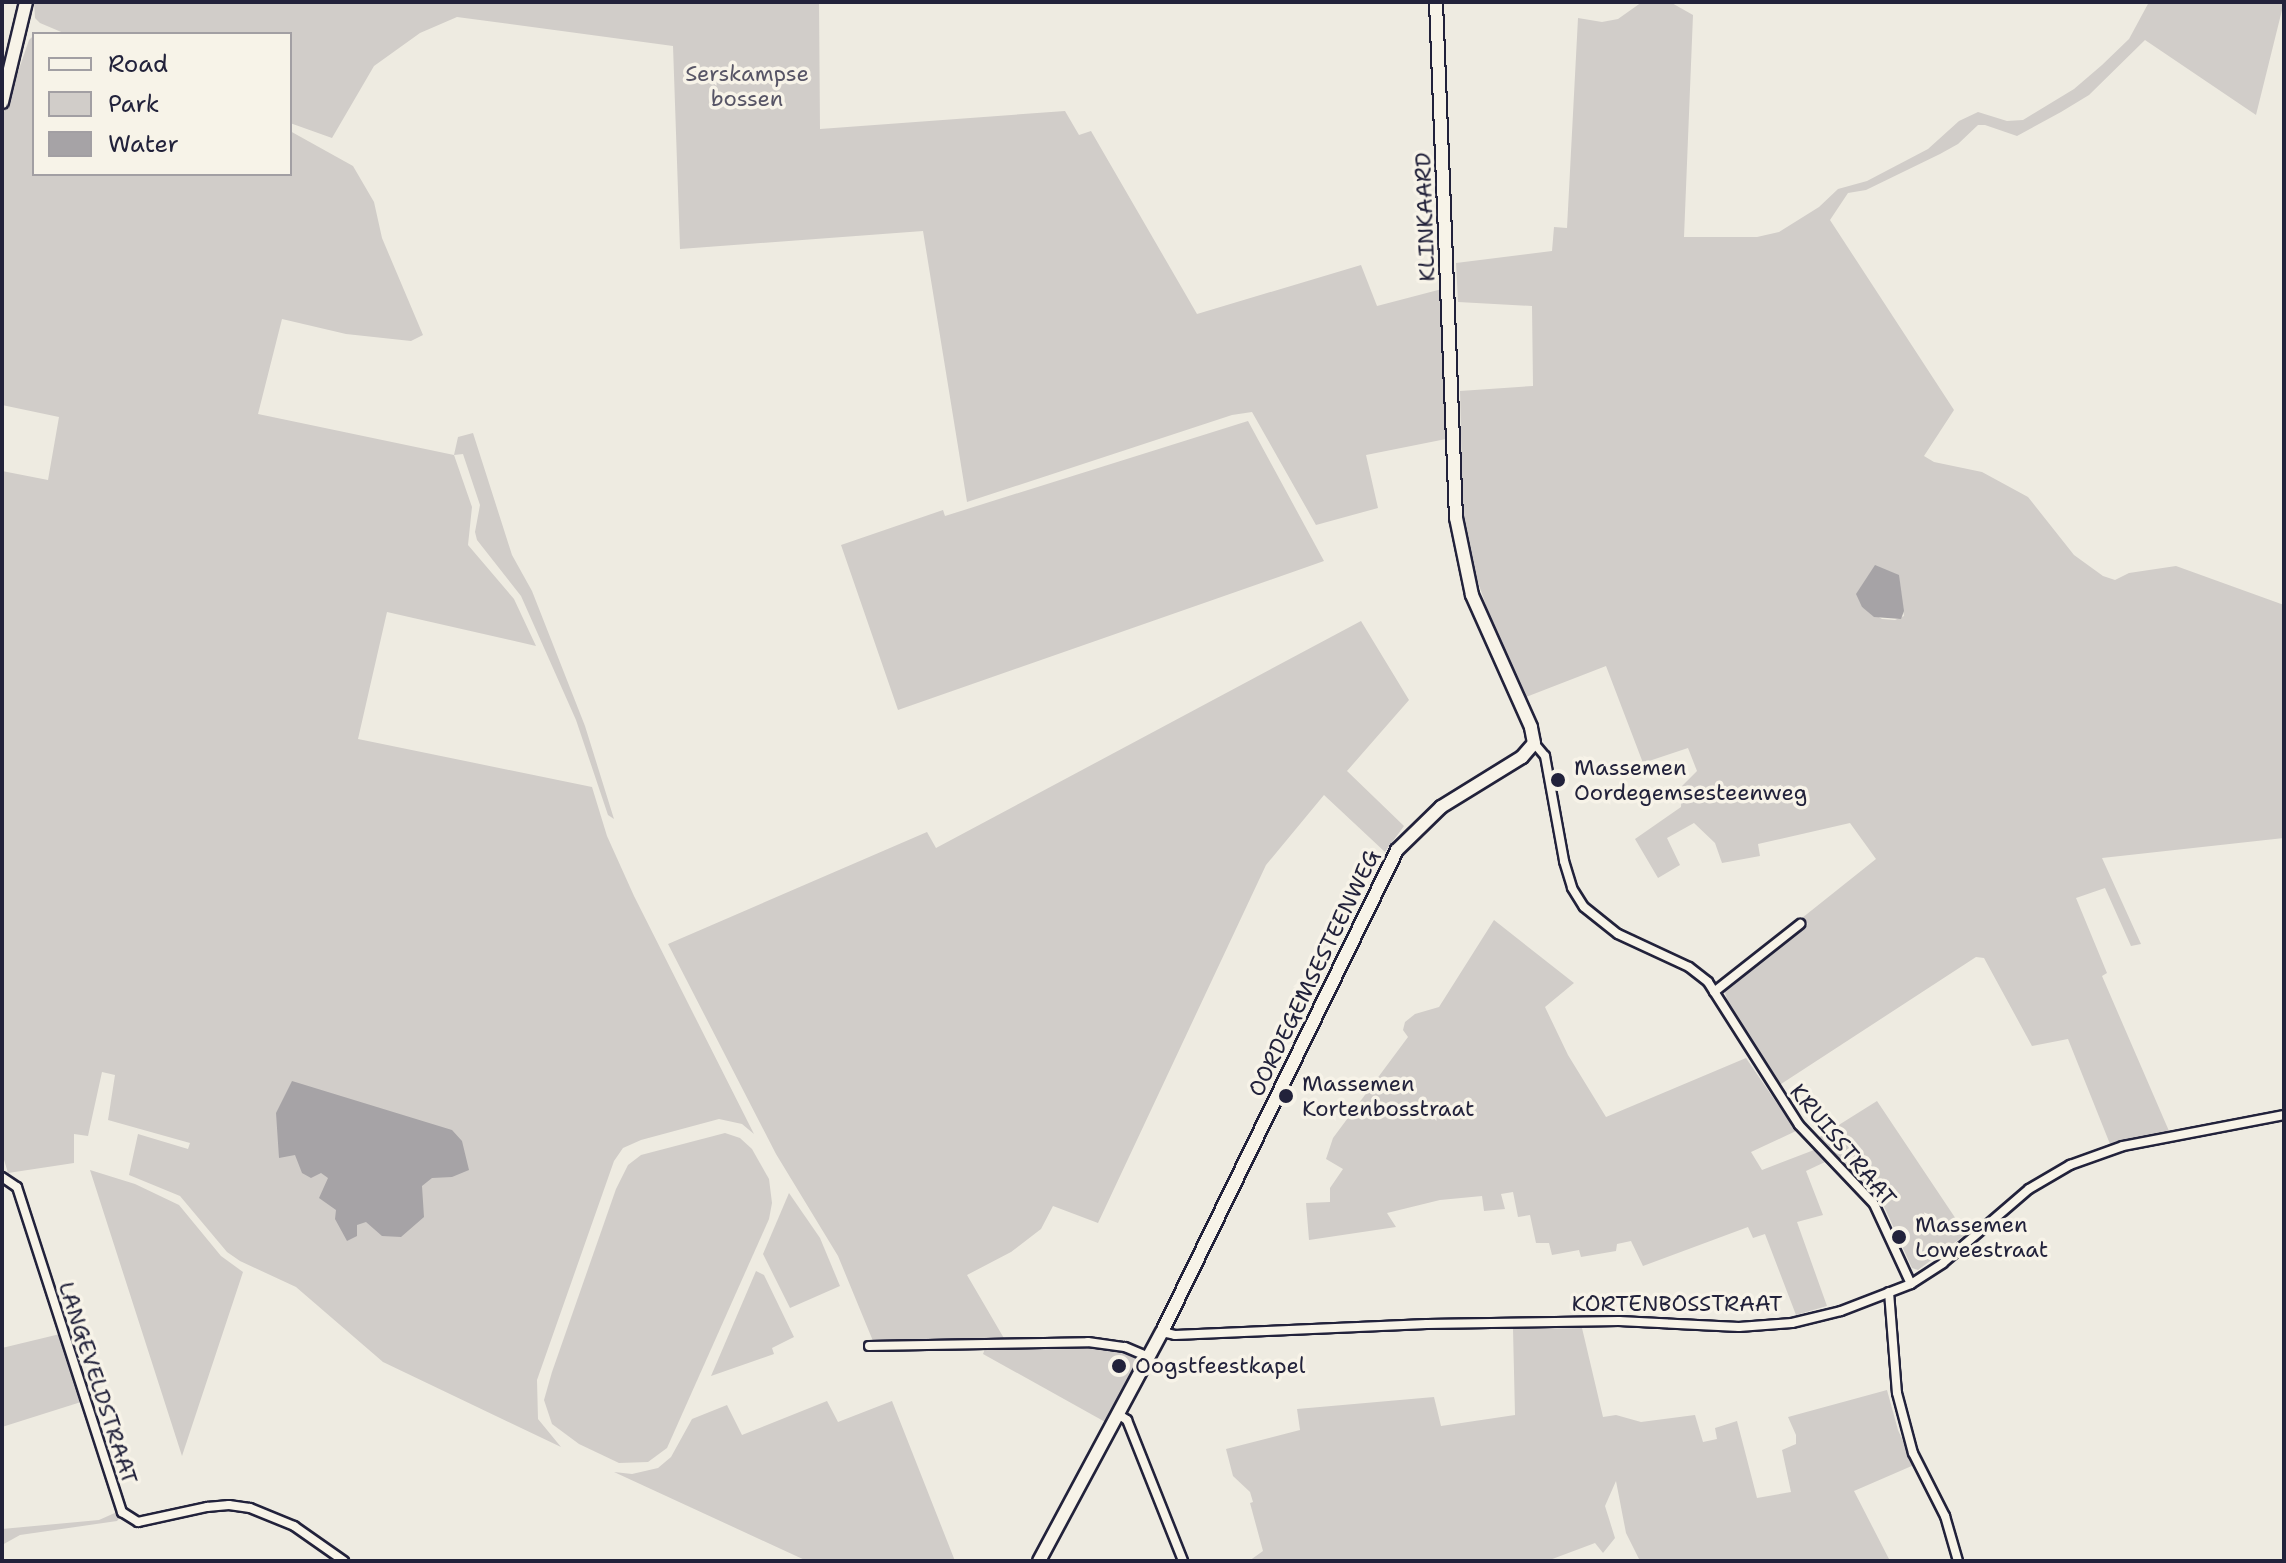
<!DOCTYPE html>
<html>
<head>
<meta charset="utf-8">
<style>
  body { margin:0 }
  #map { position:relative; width:2286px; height:1563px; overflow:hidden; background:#eeebe1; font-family:"Shantell Sans",sans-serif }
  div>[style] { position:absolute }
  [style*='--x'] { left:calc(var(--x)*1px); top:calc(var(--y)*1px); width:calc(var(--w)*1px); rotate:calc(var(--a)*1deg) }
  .green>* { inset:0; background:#d1cdc9 }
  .water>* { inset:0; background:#a6a3a6 }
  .roads { filter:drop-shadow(2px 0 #22223b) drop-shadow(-2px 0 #22223b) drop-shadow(0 2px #22223b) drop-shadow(0 -2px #22223b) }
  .street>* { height:8px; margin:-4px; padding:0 4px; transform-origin:4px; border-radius:4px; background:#f7f3e8 }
  .secondary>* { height:12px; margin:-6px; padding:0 6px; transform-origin:6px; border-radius:6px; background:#f7f3e8 }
  .dots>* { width:22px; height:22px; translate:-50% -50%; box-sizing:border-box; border:4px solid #f7f3e8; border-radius:50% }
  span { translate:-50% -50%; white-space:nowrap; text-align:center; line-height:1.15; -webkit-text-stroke:7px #f7f3e8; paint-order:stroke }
  .park-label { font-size:22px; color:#575566 }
  .street-label { font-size:22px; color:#22223b }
  .poi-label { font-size:22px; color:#22223b }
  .left { translate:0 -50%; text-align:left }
  .frame { position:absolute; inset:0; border:4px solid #22223b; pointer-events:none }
  .legend { position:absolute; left:32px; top:32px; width:260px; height:144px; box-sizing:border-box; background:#f7f3e8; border:2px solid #a29fa3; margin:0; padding:10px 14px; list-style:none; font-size:24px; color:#22223b }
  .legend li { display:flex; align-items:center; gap:16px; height:40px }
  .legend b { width:40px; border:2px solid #a29fa3 }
</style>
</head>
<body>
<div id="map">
  <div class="green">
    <i style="clip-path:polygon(34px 2px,819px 2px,820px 129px,1065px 111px,1079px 135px,1091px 131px,1197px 314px,1361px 265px,1377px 306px,1442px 289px,1446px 439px,1366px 455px,1378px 508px,1316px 525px,1252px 412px,1232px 415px,967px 502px,923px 231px,680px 249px,673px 46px,457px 17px,420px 33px,374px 66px,332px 138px,290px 123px,290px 34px,66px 34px,40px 23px,35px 18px)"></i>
    <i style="clip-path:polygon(evenodd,1642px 2px,1670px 2px,1693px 15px,1684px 237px,1757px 237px,1779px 232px,1819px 207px,1838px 189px,1867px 181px,1928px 149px,1959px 121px,1978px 112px,2007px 121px,2023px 120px,2074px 89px,2102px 65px,2129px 39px,2149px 2px,2284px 2px,2256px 115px,2145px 40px,2089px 95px,2061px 112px,2017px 136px,1985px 125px,1978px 125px,1958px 144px,1940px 154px,1866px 190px,1848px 193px,1830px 220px,1954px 410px,1924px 456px,1934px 462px,1982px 472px,2028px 497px,2074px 555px,2103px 576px,2115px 580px,2129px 573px,2176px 566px,2284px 605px,2284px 838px,2102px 858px,2141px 944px,2131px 946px,2105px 888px,2076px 898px,2107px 973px,2102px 976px,2169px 1131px,2110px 1144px,2068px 1039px,2032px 1046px,1984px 958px,1976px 957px,1778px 1086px,1728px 1002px,1724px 990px,1808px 924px,1802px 918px,1876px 859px,1850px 823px,1758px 844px,1760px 856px,1722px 863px,1715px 843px,1694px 823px,1667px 838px,1680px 865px,1658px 878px,1635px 839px,1681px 807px,1682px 786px,1697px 771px,1688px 748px,1643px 763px,1606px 666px,1526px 697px,1494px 629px,1468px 553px,1463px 518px,1460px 391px,1533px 386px,1532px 306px,1458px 302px,1456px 263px,1552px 251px,1554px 227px,1567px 228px,1578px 18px,1602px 22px,1618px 19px,1642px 2px,1899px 584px,1904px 616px,1895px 620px,1882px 619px,1862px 607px,1899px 584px)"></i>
    <i style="clip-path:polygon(34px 35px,34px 174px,290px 174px,290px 131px,353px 166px,374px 202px,382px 238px,423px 335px,411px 341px,346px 334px,282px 319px,258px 414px,454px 455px,458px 437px,473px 433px,512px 555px,532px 591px,585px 726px,614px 819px,608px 815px,576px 720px,521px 596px,477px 540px,475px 532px,480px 505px,463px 454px,454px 455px,472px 507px,468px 545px,514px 599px,536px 646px,387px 612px,358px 739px,592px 787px,607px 836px,634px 896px,754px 1134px,742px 1124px,719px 1119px,641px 1140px,623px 1148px,614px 1161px,537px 1380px,538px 1419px,561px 1447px,383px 1362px,296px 1287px,240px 1261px,227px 1252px,180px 1196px,129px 1175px,138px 1134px,188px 1149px,190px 1143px,108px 1120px,115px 1075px,102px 1072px,88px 1136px,74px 1134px,74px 1163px,8px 1173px,2px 1153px,2px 471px,48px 480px,59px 417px,2px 405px,2px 118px,29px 40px)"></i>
    <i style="clip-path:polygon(1248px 421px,1324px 561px,898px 710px,841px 545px,943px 510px,945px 516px)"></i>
    <i style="clip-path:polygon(1361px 621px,1409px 700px,1347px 771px,1404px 826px,1385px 852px,1324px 795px,1266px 865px,1098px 1223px,1053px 1206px,1041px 1229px,1011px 1252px,967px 1275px,1005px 1340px,873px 1341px,838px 1256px,776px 1154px,668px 944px,927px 832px,936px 848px)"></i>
    <i style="clip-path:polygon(1494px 920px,1574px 983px,1545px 1007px,1568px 1055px,1606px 1117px,1746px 1058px,1796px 1131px,1751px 1152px,1762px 1170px,1814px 1150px,1825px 1162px,1806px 1171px,1823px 1215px,1797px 1222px,1827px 1306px,1796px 1315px,1765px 1234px,1753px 1238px,1748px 1227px,1643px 1266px,1631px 1241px,1617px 1244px,1616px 1251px,1581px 1257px,1579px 1250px,1552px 1255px,1549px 1243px,1536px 1243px,1530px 1215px,1518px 1217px,1513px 1192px,1501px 1194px,1505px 1209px,1484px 1211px,1482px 1196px,1440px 1200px,1387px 1213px,1396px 1227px,1309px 1240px,1306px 1203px,1330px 1202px,1330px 1188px,1343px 1169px,1326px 1159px,1333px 1138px,1408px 1037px,1403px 1030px,1405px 1022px,1415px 1014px,1439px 1007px)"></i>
    <i style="clip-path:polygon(1877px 1101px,1966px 1234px,1918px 1270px,1912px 1268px,1882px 1202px,1818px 1138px)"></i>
    <i style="clip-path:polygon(725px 1133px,740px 1138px,752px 1149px,769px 1179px,772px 1203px,769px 1219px,667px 1448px,648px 1462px,619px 1463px,579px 1444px,552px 1424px,544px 1400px,552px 1372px,616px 1189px,628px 1165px,641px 1155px)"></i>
    <i style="clip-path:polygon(90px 1170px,135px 1184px,179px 1205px,221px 1256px,243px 1272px,182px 1456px)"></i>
    <i style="clip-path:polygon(789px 1193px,820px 1238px,840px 1286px,790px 1308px,763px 1254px)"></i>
    <i style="clip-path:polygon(756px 1271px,764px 1275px,794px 1337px,772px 1348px,774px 1354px,711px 1376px)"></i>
    <i style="clip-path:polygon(1582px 1328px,1603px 1417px,1616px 1415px,1641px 1422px,1695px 1415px,1703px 1442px,1717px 1439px,1715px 1428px,1737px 1421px,1757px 1498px,1791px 1492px,1782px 1450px,1796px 1444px,1796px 1435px,1788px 1417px,1887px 1390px,1898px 1430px,1914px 1465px,1854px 1491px,1890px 1561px,1640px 1561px,1626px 1533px,1616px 1481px,1605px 1506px,1615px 1538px,1603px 1553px,1595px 1543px,1547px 1561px,1249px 1561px,1263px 1551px,1250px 1503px,1253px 1502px,1250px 1492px,1233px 1476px,1226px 1449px,1300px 1430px,1297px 1409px,1434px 1397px,1441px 1426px,1515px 1415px,1513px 1329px)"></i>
    <i style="clip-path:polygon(60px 1334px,81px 1402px,2px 1427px,2px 1348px)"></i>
    <i style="clip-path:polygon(1070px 1344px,1126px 1352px,1138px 1358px,1107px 1423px,983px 1354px,986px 1346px)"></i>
    <i style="clip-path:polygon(827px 1401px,838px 1422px,892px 1401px,955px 1561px,807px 1561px,614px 1472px,632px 1474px,658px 1468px,671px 1457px,692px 1419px,727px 1405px,742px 1435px)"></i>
    <i style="clip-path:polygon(117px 1512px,120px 1517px,117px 1521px,20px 1535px,2px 1545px,2px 1529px,99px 1520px)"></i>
  </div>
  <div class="water">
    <i style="clip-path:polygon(1875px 565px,1899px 575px,1904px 611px,1901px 619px,1874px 617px,1862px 607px,1856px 594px)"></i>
    <i style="clip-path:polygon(292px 1081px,452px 1130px,462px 1141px,469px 1170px,452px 1177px,432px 1178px,422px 1186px,424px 1217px,401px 1237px,382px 1236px,366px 1222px,357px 1225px,357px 1236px,347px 1241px,335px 1219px,336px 1210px,319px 1198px,328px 1178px,321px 1173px,311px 1178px,302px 1173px,295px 1155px,279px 1158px,276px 1113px)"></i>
  </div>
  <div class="roads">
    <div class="street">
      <i style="--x:1534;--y:743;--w:17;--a:50"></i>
      <i style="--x:1545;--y:756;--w:107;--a:79.7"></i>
      <i style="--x:1564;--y:861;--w:28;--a:73"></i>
      <i style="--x:1572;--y:888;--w:22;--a:58"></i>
      <i style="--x:1584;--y:907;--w:43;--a:38.5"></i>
      <i style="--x:1618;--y:934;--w:78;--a:24.9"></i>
      <i style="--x:1689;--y:967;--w:24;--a:38"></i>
      <i style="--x:1708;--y:982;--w:169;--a:57.5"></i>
      <i style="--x:1799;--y:1125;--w:109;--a:46.5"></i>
      <i style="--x:1874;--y:1204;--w:88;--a:65.2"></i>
      <i style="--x:1714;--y:992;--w:110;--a:-38.3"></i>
      <i style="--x:2;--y:1177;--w:18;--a:34"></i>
      <i style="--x:17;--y:1187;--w:342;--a:72.1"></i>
      <i style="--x:122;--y:1512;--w:19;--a:32"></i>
      <i style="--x:138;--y:1522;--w:71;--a:-12.3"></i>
      <i style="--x:207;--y:1507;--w:22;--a:-5"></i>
      <i style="--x:229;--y:1505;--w:21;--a:8"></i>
      <i style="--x:250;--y:1508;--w:48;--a:22.2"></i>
      <i style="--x:294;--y:1526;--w:61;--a:35"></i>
      <i style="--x:1889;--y:1292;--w:101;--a:85.5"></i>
      <i style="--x:1897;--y:1393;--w:62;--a:75.1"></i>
      <i style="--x:1913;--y:1453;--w:71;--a:63.1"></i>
      <i style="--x:1945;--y:1516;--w:47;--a:73.9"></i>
      <i style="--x:1162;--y:1332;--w:13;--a:13"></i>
      <i style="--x:1175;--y:1335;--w:252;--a:-2.5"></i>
      <i style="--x:1427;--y:1324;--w:192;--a:-0.9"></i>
      <i style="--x:1619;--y:1321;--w:120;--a:2.9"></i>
      <i style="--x:1739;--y:1327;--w:53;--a:-4.3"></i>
      <i style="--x:1792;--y:1323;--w:50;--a:-13.8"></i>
      <i style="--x:1841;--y:1311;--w:75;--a:-21.1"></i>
      <i style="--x:1911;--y:1284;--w:38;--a:-33"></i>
      <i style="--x:1943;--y:1263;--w:113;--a:-40.7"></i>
      <i style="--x:2029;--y:1189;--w:48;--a:-30.3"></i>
      <i style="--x:2070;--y:1165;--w:56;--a:-19.7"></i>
      <i style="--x:2123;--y:1146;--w:164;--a:-10.9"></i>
      <i style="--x:869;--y:1346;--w:219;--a:-1"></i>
      <i style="--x:1088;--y:1342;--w:37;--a:8"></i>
      <i style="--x:1125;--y:1347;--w:25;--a:23"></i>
      <i style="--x:1118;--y:1414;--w:11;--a:34"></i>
      <i style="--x:1127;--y:1420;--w:152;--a:68.3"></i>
    </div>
    <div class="secondary">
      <i style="--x:2;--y:102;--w:103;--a:-76.5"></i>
      <i style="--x:1039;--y:1561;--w:260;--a:-61.8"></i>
      <i style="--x:1162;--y:1332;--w:536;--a:-64.01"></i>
      <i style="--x:1397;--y:850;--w:62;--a:-44.3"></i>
      <i style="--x:1441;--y:807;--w:95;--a:-31.7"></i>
      <i style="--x:1522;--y:757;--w:18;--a:-49"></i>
      <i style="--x:1534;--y:743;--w:16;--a:-101"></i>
      <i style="--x:1531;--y:727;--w:145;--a:-114.1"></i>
      <i style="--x:1472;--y:595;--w:79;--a:-101.7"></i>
      <i style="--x:1456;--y:518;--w:516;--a:-92.22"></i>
    </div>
  </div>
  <div class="dots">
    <i style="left:1558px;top:780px;background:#22223b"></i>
    <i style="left:1286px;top:1096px;background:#22223b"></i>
    <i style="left:1899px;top:1237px;background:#22223b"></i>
    <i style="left:1119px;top:1366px;background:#22223b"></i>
  </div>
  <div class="park-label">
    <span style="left:747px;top:86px">Serskampse<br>bossen</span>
  </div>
  <div class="street-label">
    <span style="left:1425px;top:217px;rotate:-92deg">KLINKAARD</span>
    <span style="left:1314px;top:973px;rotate:-64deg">OORDEGEMSESTEENWEG</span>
    <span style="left:1843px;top:1145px;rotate:50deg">KRUISSTRAAT</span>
    <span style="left:1677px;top:1304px">KORTENBOSSTRAAT</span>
    <span style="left:98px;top:1383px;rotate:72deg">LANGEVELDSTRAAT</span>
  </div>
  <div class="poi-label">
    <span class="left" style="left:1574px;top:780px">Massemen<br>Oordegemsesteenweg</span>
    <span class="left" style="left:1302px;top:1096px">Massemen<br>Kortenbosstraat</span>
    <span class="left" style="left:1915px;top:1237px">Massemen<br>Loweestraat</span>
    <span class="left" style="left:1135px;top:1366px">Oogstfeestkapel</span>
  </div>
  <div class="frame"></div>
  <ul class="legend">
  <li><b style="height:10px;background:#f7f3e8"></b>Road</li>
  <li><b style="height:22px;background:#d1cdc9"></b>Park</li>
  <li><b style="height:22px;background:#a6a3a6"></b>Water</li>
  </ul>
</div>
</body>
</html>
